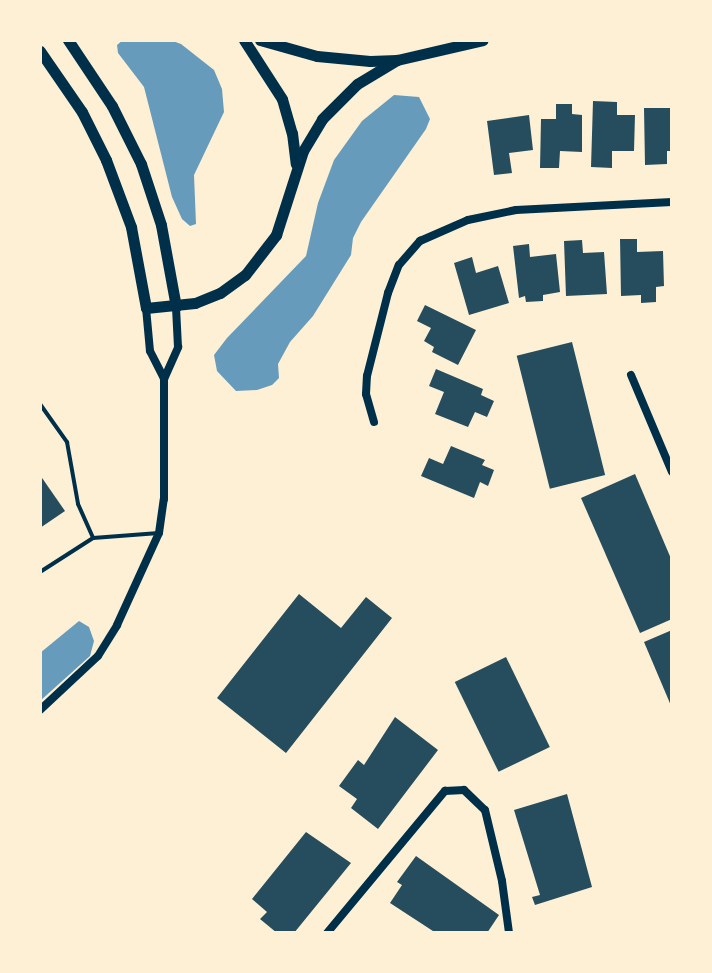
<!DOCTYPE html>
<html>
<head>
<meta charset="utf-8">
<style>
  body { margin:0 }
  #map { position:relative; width:712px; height:973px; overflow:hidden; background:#fdf0d5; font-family:Inter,sans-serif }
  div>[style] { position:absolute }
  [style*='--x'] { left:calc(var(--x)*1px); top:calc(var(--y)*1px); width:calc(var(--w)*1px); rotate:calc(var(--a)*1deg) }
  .water>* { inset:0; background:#669bbc }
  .building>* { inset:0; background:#264d5e; transform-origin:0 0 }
  .service>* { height:4px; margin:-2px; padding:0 2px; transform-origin:2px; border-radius:2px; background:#003049 }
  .minor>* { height:8px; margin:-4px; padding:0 4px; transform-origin:4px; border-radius:4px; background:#003049 }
  .tertiary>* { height:11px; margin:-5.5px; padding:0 5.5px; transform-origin:5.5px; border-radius:5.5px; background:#003049 }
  span { translate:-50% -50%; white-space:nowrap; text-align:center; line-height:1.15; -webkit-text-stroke:6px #fdf0d5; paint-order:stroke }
  .frame { position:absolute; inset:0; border:42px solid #fdf0d5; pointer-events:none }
</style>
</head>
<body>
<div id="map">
  <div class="water">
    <i style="clip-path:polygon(123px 40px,170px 40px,181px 44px,214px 70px,222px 89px,224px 112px,194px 175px,196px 224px,190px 226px,182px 219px,172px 197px,144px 87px,118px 53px,117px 45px)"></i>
    <i style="clip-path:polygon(394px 95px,419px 97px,430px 119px,426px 129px,361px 222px,353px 238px,351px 255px,313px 316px,290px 342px,278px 364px,279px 378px,272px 385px,257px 390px,236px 391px,217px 371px,214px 355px,227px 338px,306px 256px,318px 203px,334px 160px,362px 121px)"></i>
    <i style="clip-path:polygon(79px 621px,89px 627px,94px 641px,90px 656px,40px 701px,40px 653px)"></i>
  </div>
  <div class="building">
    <i style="clip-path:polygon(593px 101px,617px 102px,617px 115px,635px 115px,634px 151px,612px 151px,612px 168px,591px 167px)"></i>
    <i style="clip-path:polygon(556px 104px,572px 104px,572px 114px,582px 115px,582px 152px,560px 151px,559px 168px,540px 168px,541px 119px,556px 119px)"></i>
    <i style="clip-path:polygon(644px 108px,672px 108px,672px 151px,667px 151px,667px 164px,645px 165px)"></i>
    <i style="clip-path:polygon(529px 115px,533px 150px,509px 153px,512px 173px,494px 175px,487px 121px)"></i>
    <i style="clip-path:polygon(620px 239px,637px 239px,637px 252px,663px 251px,664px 286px,656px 287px,656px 302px,641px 303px,641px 295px,621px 296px)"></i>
    <i style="clip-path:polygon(582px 240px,583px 253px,604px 252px,607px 294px,566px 296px,564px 241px)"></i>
    <i style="clip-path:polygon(529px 244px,530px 257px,556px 254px,560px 292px,543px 295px,543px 301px,526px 302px,525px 296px,519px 298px,513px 246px)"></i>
    <i style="clip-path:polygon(472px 257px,476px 273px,498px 266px,509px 303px,469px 315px,454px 263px)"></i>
    <i style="clip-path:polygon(425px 305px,476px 330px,458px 365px,432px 352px,434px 347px,424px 341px,431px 328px,417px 321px)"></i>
    <i style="left:572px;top:342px;width:137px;height:57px;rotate:76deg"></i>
    <i style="clip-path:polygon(436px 369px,483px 389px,481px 395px,494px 401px,487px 417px,475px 412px,468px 427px,435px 414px,444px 392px,429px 386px)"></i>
    <i style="clip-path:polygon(451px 446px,485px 460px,482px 465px,494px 470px,488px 486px,480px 482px,474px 498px,421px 476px,429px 458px,443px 464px)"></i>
    <i style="clip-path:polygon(635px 474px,672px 561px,672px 619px,640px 633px,581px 498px)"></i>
    <i style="clip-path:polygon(40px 475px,65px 511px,40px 528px)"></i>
    <i style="clip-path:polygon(299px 594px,341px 628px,366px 597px,392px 618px,286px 753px,217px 698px)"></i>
    <i style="clip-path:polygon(672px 630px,672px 708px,644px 642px)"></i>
    <i style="left:506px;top:657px;width:100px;height:57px;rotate:64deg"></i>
    <i style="clip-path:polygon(395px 717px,438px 750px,378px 829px,351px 808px,357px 799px,339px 786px,358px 760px,364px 765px)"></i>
    <i style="clip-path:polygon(567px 794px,592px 887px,535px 905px,532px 897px,540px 895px,514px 810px)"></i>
    <i style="clip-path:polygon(306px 832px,351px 863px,294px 933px,277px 933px,260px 919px,267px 912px,252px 899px)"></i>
    <i style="clip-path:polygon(416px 856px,499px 915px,487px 933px,436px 933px,390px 903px,402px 885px,397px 882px)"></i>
  </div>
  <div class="service">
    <i style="--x:40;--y:404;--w:47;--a:54.6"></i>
    <i style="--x:67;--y:442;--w:63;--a:79.9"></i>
    <i style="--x:78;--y:504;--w:37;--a:66"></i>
    <i style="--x:40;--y:572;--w:63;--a:-32.7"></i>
    <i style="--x:93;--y:538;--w:66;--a:-4.3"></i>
  </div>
  <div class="minor">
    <i style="--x:146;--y:308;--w:43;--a:84.7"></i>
    <i style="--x:150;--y:351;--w:31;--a:63"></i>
    <i style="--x:631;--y:375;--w:105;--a:67.1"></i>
    <i style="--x:374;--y:422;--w:29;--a:-106"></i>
    <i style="--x:366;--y:394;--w:18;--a:-87"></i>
    <i style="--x:367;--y:376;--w:86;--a:-75.8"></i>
    <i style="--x:388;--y:293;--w:30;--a:-69"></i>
    <i style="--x:399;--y:265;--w:32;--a:-49"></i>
    <i style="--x:420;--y:241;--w:52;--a:-23.6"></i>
    <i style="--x:468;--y:220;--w:49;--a:-11.8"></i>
    <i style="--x:516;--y:210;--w:156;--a:-2.9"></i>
    <i style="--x:40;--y:710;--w:79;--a:-43"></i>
    <i style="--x:98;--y:656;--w:36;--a:-58"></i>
    <i style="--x:117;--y:625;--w:101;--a:-65.5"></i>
    <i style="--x:159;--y:533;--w:34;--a:-82"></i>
    <i style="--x:164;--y:499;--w:120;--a:-90"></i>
    <i style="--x:164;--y:379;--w:35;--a:-66"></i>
    <i style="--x:178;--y:347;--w:40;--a:-92.9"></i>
    <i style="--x:327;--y:933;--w:185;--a:-50.3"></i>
    <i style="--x:445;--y:791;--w:19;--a:-3"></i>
    <i style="--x:464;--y:790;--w:29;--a:44"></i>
    <i style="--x:485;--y:810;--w:73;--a:76.5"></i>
    <i style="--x:502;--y:881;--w:52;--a:82.3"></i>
  </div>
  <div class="tertiary">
    <i style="--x:68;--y:40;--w:79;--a:56.3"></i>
    <i style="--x:112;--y:106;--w:65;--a:63.4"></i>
    <i style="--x:141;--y:164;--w:64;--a:71.8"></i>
    <i style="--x:161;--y:225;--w:83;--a:79.6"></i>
    <i style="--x:244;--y:40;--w:70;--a:57.2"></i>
    <i style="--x:282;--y:99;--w:35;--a:74"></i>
    <i style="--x:292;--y:133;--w:31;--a:83"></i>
    <i style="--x:260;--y:40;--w:59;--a:15.7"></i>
    <i style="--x:317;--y:56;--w:53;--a:5.4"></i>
    <i style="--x:370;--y:61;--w:27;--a:-2"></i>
    <i style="--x:397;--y:60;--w:88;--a:-13.1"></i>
    <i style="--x:40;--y:51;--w:74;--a:55.5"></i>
    <i style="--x:82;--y:112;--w:54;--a:63.4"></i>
    <i style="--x:106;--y:160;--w:72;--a:69.5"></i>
    <i style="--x:131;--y:227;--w:82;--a:79.5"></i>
    <i style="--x:146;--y:308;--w:49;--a:-5.8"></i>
    <i style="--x:195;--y:303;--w:27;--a:-22"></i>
    <i style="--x:220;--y:293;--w:31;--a:-36"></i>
    <i style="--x:245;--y:275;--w:51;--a:-52.2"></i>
    <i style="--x:276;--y:235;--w:88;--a:-72.2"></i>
    <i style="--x:303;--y:151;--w:37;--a:-59"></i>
    <i style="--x:322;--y:119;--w:49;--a:-45"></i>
    <i style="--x:357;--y:84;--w:47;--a:-31"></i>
  </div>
  <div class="frame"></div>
</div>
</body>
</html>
